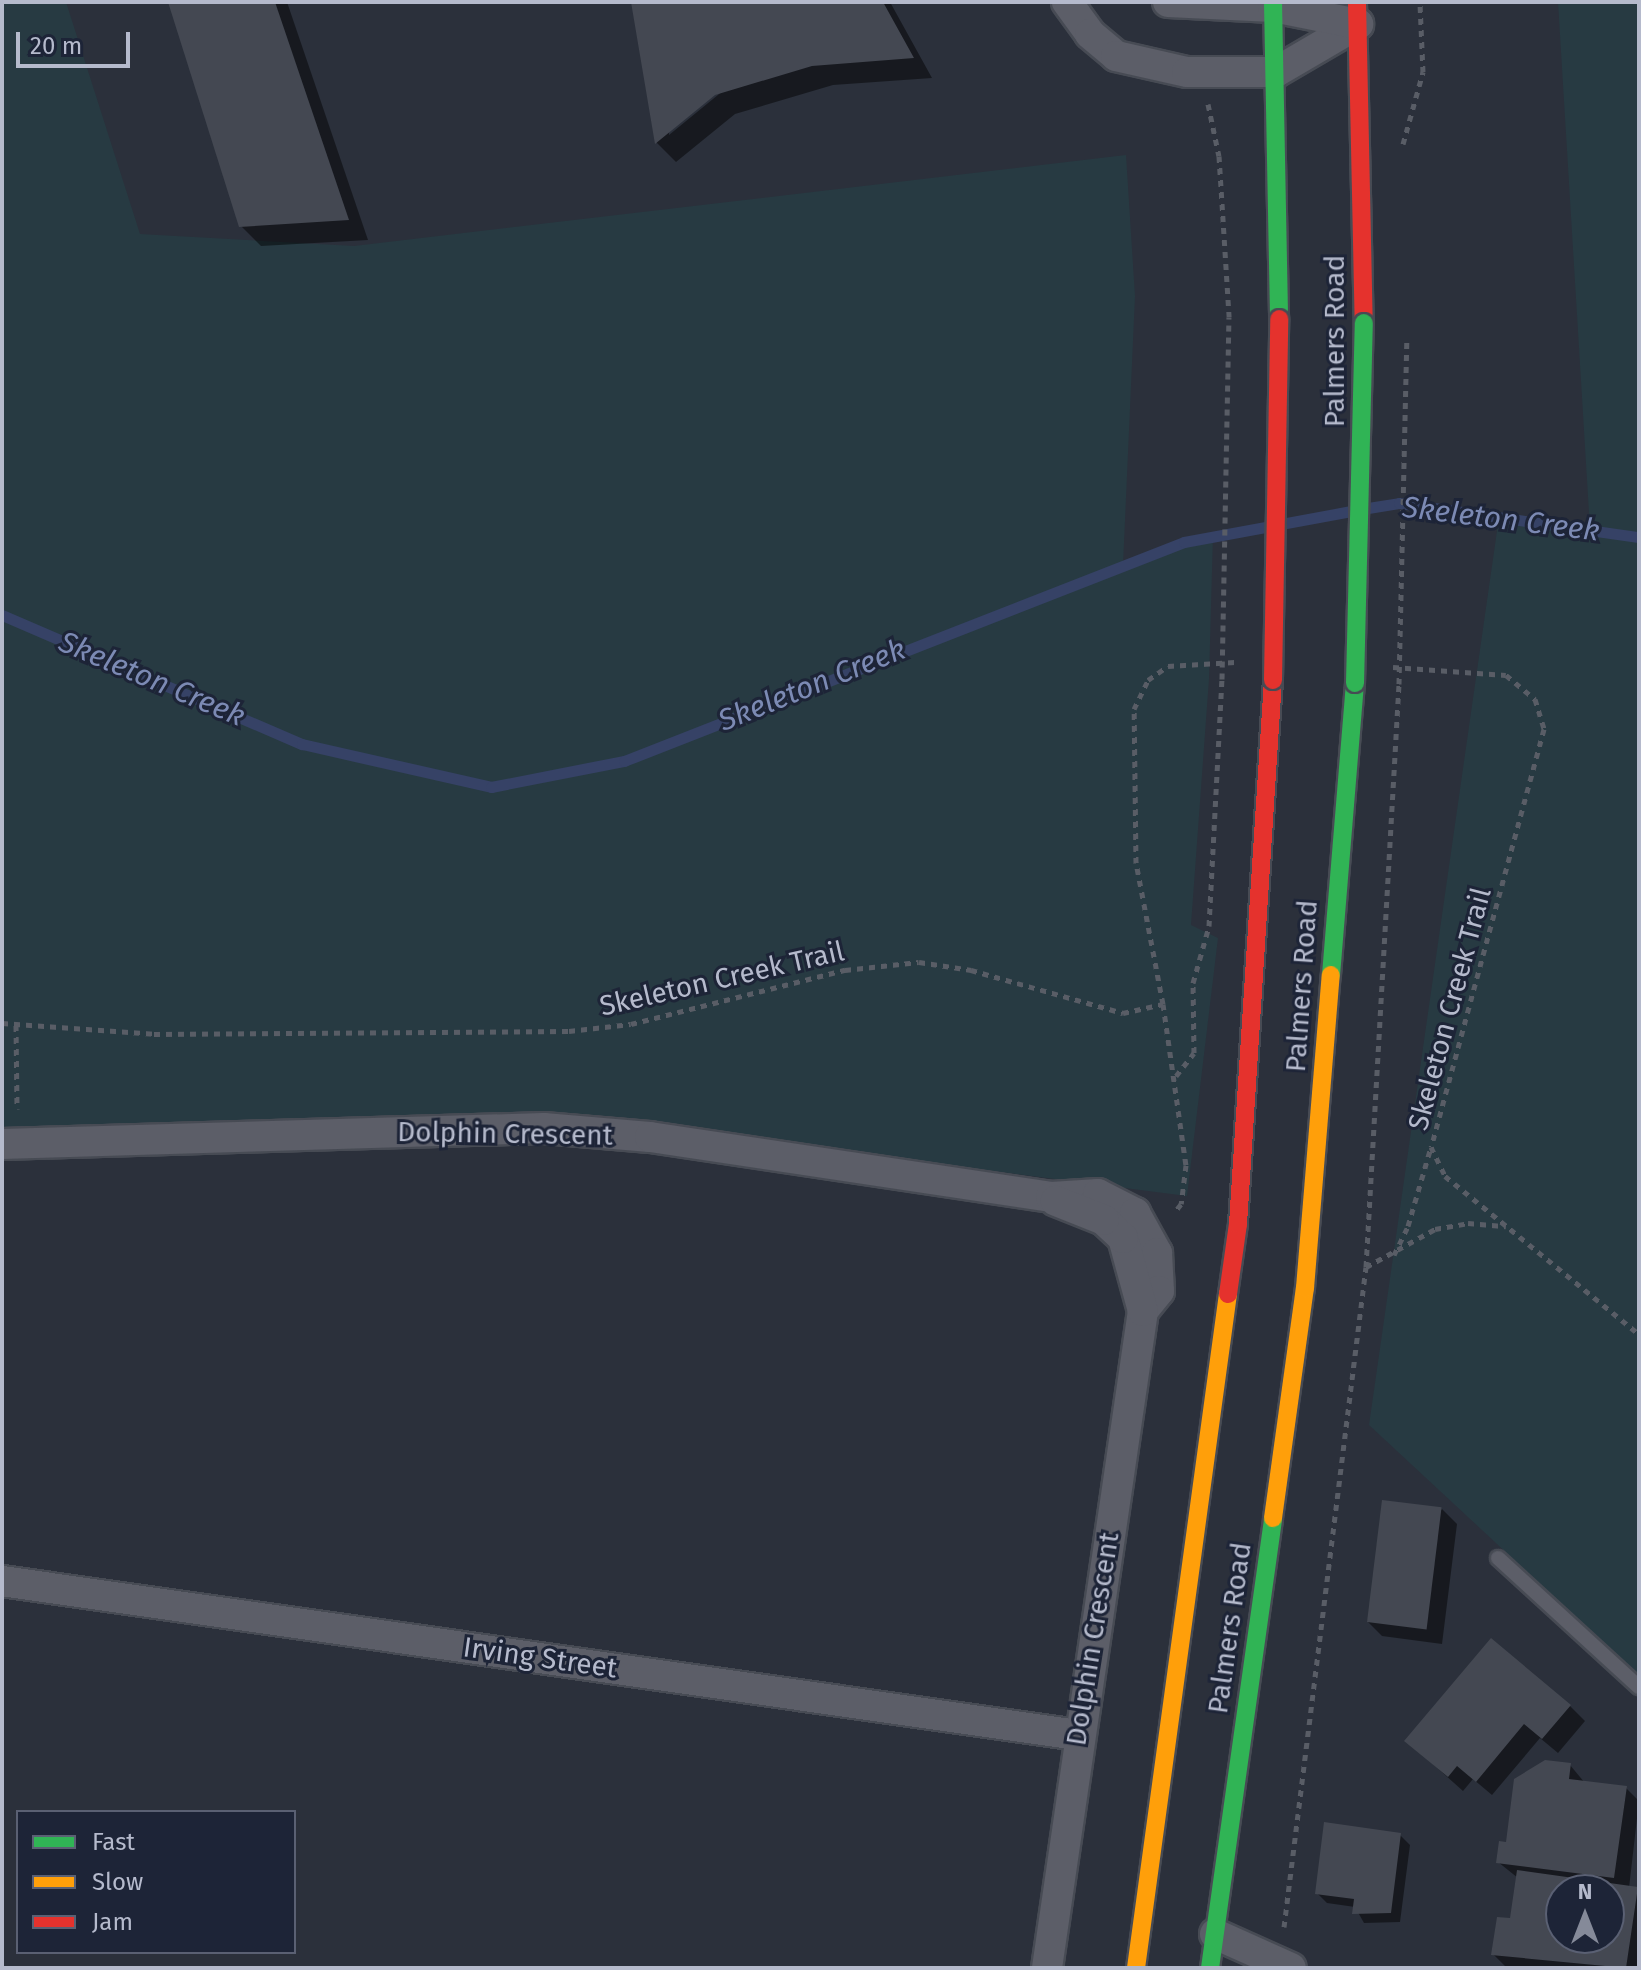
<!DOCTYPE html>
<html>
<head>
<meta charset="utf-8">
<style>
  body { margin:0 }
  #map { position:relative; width:1641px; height:1970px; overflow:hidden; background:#2b303b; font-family:"Fira Sans",sans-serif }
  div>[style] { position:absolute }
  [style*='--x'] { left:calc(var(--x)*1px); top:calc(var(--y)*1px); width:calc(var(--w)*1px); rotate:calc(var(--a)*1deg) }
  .green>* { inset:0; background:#273a42 }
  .shadow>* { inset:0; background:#0007 }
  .stream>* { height:11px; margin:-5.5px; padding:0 5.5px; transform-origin:5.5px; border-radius:5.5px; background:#364266 }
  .building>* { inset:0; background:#444852; transform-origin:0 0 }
  .path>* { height:5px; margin-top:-2.5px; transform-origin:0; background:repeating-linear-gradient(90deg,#595d66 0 6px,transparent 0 12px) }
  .roads { filter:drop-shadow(2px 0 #474b54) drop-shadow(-2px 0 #474b54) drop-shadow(0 2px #474b54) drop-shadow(0 -2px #474b54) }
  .lane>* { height:14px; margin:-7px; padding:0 7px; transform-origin:7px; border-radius:7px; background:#5c5e68 }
  .street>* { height:30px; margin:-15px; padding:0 15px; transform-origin:15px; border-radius:15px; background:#5c5e68 }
  .fast>* { height:18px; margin:-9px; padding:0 9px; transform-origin:9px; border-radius:9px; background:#30b455 }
  .slow>* { height:18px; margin:-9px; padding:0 9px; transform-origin:9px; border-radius:9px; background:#ff9f0a }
  .jam>* { height:18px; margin:-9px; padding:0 9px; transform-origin:9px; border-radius:9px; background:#e5322d }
  .path-bridge>* { height:5px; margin-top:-2.5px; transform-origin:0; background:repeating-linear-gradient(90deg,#595d66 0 6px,transparent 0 12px) }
  .bridges { filter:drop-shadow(2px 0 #474b54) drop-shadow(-2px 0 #474b54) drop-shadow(0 2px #474b54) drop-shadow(0 -2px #474b54) }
  .fast-bridge>* { height:18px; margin:-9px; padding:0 9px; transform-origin:9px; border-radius:9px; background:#30b455 }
  .jam-bridge>* { height:18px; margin:-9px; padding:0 9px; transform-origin:9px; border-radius:9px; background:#e5322d }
  span { translate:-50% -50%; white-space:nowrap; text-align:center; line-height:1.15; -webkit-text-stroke:6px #1d2437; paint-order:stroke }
  .street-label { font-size:28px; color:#b5bacc }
  .water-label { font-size:30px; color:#7c8ab4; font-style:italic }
  .frame { position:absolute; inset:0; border:4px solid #b5bacc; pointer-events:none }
  .legend { position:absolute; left:16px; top:1810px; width:280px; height:144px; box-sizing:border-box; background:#1d2437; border:2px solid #5a6073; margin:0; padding:10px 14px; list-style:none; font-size:24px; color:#b5bacc }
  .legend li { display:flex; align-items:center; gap:16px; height:40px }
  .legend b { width:40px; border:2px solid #5a6073 }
  .north { position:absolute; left:1545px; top:1874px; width:80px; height:80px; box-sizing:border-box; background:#1d2437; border:2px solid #5a6073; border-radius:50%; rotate:0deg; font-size:22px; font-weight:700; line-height:32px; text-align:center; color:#b5bacc }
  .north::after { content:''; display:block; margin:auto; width:28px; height:36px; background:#858a99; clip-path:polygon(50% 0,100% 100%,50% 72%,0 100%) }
  .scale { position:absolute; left:16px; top:32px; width:114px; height:36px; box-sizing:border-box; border:4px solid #b5bacc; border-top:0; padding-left:10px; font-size:24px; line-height:28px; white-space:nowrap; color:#b5bacc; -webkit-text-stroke:6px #1d2437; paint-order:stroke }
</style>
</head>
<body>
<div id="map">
  <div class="green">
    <i style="clip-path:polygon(2px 2px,66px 2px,140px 234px,354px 246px,1126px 155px,1135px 296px,1123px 565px,1213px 535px,1209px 679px,1191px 925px,1218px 938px,1187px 1196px,579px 1118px,2px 1131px)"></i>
    <i style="clip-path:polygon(1558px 2px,1639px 2px,1639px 1676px,1369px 1425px,1499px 517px,1590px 529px)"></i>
  </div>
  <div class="shadow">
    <i style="clip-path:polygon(170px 2px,287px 2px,368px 240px,261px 246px,241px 226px)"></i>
    <i style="clip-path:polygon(evenodd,633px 2px,890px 2px,932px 78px,833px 85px,735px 114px,676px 162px,657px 143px,633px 2px,722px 87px,724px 90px,669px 135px,669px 130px,722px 87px)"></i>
    <i style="clip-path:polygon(1442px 1509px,1457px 1524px,1442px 1644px,1382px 1636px,1367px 1621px)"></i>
    <i style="clip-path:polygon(1570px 1706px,1585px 1721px,1558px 1753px,1540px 1738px,1492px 1795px,1473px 1779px,1463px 1791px,1407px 1741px)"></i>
    <i style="clip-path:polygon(evenodd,1570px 1765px,1585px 1783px,1626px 1788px,1639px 1801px,1629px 1888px,1639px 1891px,1639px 1968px,1507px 1968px,1493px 1954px,1511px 1921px,1518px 1878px,1498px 1862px,1570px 1765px,1561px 1890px,1609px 1890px,1609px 1938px,1561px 1938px,1561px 1890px)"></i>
    <i style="clip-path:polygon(1400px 1835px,1410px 1845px,1400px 1922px,1364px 1923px,1355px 1907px,1327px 1903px,1317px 1893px)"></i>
  </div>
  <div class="stream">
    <i style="--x:1368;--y:508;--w:31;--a:-9"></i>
    <i style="--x:1399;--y:503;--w:242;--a:8.1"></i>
    <i style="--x:2;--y:615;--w:327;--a:23.3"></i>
    <i style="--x:302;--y:744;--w:194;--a:12.8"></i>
    <i style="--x:491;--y:787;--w:136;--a:-11.1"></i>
    <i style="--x:624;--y:761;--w:601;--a:-21.36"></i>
    <i style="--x:1184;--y:542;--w:170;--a:-10.5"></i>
  </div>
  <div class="building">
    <i style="clip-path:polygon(168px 2px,275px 2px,349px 220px,239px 227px)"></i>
    <i style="clip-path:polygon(631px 2px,883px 2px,914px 58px,812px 66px,715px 95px,655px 144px)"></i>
    <i style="left:1382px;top:1500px;width:60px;height:123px;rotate:7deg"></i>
    <i style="clip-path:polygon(1491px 1638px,1571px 1705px,1542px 1739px,1524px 1724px,1476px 1782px,1457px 1766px,1448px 1777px,1404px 1741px)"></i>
    <i style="clip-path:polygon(1545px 1760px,1571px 1763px,1569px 1779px,1627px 1786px,1614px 1878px,1496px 1863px,1499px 1841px,1506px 1842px,1514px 1779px)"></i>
    <i style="clip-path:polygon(1324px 1822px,1401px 1833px,1391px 1913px,1352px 1914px,1354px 1899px,1315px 1894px)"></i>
    <i style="clip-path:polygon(evenodd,1517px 1870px,1638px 1887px,1626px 1968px,1491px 1955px,1497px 1917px,1510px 1918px,1517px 1870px,1561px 1890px,1609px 1890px,1609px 1938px,1561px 1938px,1561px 1890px)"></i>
  </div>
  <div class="path">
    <i style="--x:1208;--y:104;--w:53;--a:78.1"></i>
    <i style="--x:1219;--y:156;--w:161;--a:86.4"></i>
    <i style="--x:1403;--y:144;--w:75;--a:-74.5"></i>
    <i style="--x:1423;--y:72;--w:70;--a:-92.5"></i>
    <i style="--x:1393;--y:667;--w:113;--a:4"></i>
    <i style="--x:1506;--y:675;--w:38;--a:40"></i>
    <i style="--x:1535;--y:699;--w:31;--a:73"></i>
    <i style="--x:1544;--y:729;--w:433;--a:105.1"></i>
    <i style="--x:1431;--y:1147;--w:32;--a:64"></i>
    <i style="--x:1445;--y:1176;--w:250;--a:39.2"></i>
    <i style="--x:1163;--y:1004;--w:163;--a:81.9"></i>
    <i style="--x:1186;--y:1165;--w:39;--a:97"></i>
    <i style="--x:1181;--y:1204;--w:11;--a:128"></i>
    <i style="--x:2;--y:1023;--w:152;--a:4.1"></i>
    <i style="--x:154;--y:1034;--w:415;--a:-0.4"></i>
    <i style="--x:569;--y:1031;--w:62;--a:-6.4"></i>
    <i style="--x:631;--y:1024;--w:221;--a:-14.2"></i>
    <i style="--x:845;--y:970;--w:74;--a:-6.2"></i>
    <i style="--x:919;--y:962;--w:53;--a:8.7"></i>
    <i style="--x:971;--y:970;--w:158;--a:15.8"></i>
    <i style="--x:1123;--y:1013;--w:41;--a:-12.7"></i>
    <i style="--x:1163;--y:1004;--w:144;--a:-100.8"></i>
    <i style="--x:1136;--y:863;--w:154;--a:-90.7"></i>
    <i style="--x:1134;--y:709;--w:32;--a:-64"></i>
    <i style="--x:1148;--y:680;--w:24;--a:-35"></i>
    <i style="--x:1168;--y:666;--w:67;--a:-3.4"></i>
    <i style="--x:16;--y:1025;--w:84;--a:89.3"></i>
    <i style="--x:1176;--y:1076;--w:29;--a:-52"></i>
    <i style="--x:1194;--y:1053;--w:70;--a:-90.8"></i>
    <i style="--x:1193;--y:983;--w:59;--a:-74.3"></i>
    <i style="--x:1209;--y:926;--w:247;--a:-87"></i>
    <i style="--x:1394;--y:1255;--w:32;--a:-64"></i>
    <i style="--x:1408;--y:1226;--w:82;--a:-73.8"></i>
    <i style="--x:1366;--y:1267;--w:79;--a:-28.8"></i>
    <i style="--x:1435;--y:1229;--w:34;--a:-10"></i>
    <i style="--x:1468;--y:1223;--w:38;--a:5"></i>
    <i style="--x:1284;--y:1927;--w:665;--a:-82.92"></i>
    <i style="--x:1366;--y:1267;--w:584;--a:-86.76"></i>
  </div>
  <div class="roads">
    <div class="lane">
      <i style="--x:1498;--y:1558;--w:191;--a:42.5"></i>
    </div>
    <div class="street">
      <i style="--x:1067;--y:2;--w:39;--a:54"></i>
      <i style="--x:1090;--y:34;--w:34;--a:40"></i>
      <i style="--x:1116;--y:56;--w:73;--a:12.7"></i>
      <i style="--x:1187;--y:72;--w:89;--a:0"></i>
      <i style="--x:1276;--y:72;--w:95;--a:-30.3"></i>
      <i style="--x:1168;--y:2;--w:105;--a:2.7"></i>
      <i style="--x:1273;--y:7;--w:87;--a:11.3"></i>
      <i style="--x:2;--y:1144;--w:542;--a:-1.69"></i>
      <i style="--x:544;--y:1128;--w:106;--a:4.9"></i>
      <i style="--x:650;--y:1137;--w:405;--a:8.5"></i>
      <i style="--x:1051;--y:1197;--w:47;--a:-3.7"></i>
      <i style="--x:1098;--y:1194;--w:42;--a:27.2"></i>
      <i style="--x:1135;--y:1213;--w:46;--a:61.2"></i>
      <i style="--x:1157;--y:1253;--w:38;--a:87"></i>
      <i style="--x:1159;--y:1291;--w:26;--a:129"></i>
      <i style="--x:2;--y:1581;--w:1087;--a:8.15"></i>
      <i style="--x:1215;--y:1934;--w:83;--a:24.1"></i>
      <i style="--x:1047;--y:1968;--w:664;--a:-81.69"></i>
      <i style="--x:1143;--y:1311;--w:76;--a:-105.3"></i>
      <i style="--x:1123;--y:1238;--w:26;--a:-137"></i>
      <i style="--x:1104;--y:1220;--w:52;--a:-158.4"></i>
    </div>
    <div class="fast">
      <i style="--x:1273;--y:2;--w:317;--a:88.9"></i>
      <i style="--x:1331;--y:975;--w:293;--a:-85.3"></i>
      <i style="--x:1210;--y:1968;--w:454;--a:-82"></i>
    </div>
    <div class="slow">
      <i style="--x:1273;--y:1518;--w:232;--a:-82.1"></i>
      <i style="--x:1305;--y:1288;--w:314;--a:-85.3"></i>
      <i style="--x:1136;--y:1968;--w:680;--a:-82.23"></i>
    </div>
    <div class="jam">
      <i style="--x:1357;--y:2;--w:321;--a:88.8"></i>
      <i style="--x:1228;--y:1294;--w:71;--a:-81.9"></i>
      <i style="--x:1238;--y:1224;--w:545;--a:-86.32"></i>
    </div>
  </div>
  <div class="path-bridge">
    <i style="--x:1222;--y:679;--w:362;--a:-88.9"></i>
    <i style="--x:1399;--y:684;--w:343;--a:-88.7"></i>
  </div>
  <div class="bridges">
    <div class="fast-bridge">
      <i style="--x:1355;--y:683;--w:360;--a:-88.6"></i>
    </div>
    <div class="jam-bridge">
      <i style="--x:1273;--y:680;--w:361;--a:-89"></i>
    </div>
  </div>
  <div class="street-label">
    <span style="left:1335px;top:341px;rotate:-90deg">Palmers Road</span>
    <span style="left:722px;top:979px;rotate:-13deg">Skeleton Creek Trail</span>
    <span style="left:1302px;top:986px;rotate:-86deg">Palmers Road</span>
    <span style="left:1450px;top:1009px;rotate:-75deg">Skeleton Creek Trail</span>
    <span style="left:505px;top:1134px;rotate:1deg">Dolphin Crescent</span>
    <span style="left:1230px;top:1628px;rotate:-82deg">Palmers Road</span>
    <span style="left:1093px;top:1639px;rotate:-81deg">Dolphin Crescent</span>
    <span style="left:540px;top:1658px;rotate:8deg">Irving Street</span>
  </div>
  <div class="water-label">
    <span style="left:1501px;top:519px;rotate:7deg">Skeleton Creek</span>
    <span style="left:152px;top:679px;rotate:23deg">Skeleton Creek</span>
    <span style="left:812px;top:685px;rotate:-22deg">Skeleton Creek</span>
  </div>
  <div class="frame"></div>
  <ul class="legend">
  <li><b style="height:10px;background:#30b455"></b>Fast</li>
  <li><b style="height:10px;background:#ff9f0a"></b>Slow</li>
  <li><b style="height:10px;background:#e5322d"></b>Jam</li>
  </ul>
  <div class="north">N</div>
  <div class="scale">20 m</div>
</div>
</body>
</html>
